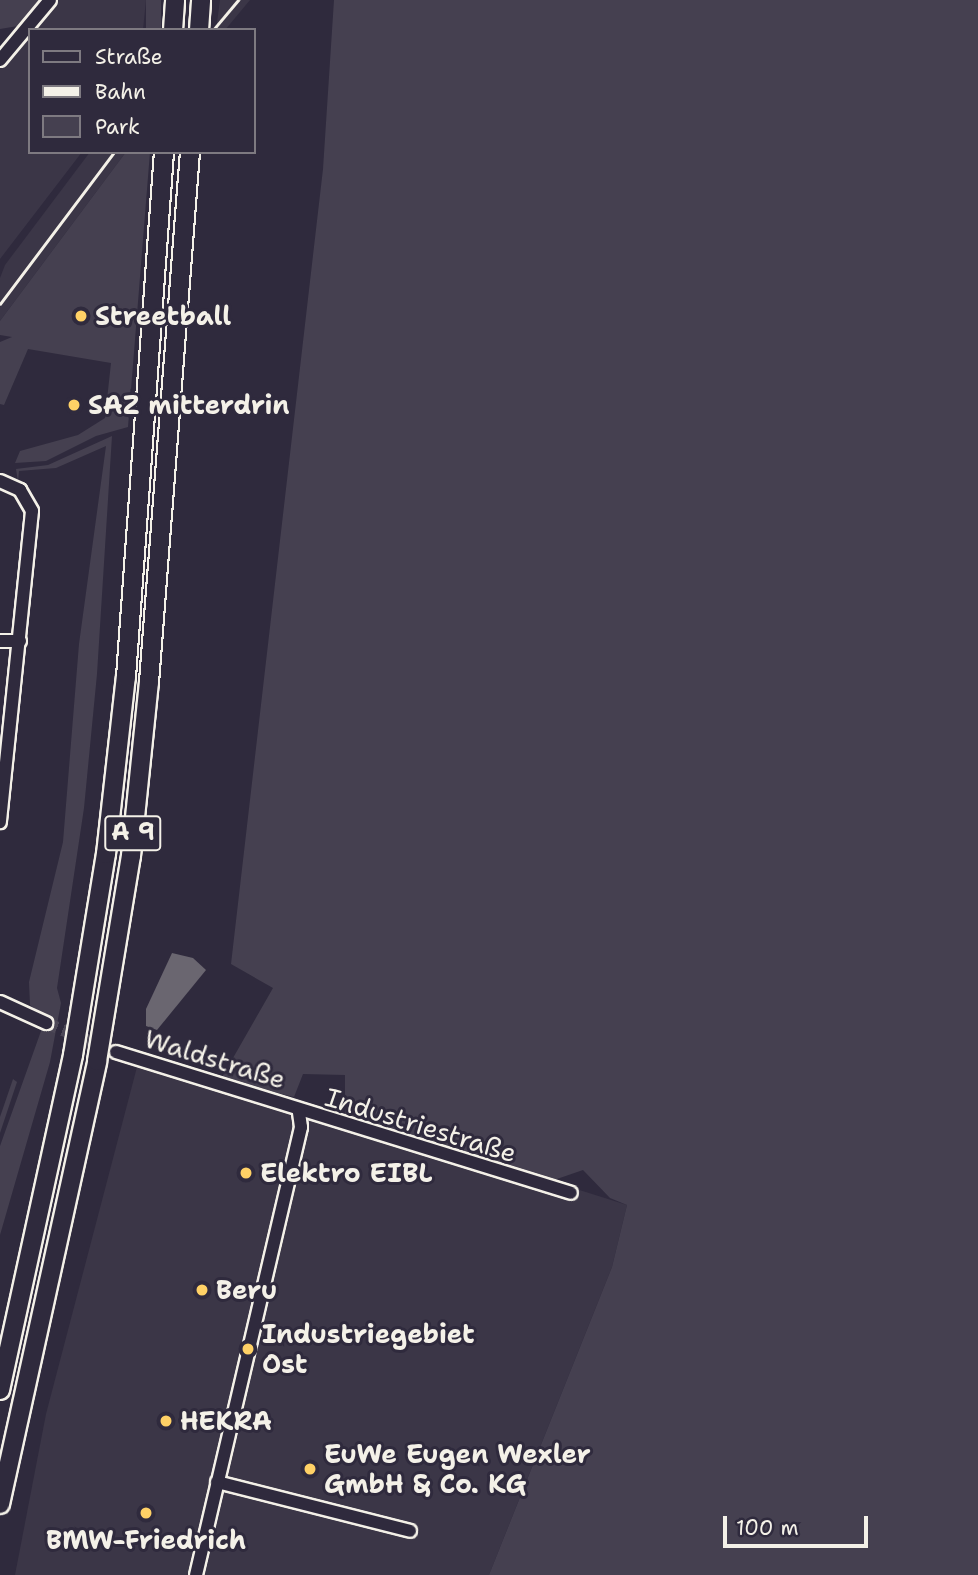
<!DOCTYPE html>
<html>
<head>
<meta charset="utf-8">
<style>
  body { margin:0 }
  #map { position:relative; width:978px; height:1575px; overflow:hidden; background:#2f2a3d; font-family:"Shantell Sans",sans-serif }
  div>[style] { position:absolute }
  [style*='--x'] { left:calc(var(--x)*1px); top:calc(var(--y)*1px); width:calc(var(--w)*1px); rotate:calc(var(--a)*1deg) }
  .built>* { inset:0; background:#3b3647 }
  .green>* { inset:0; background:#454050; transform-origin:0 0 }
  .water>* { inset:0; background:#6a6670 }
  .minor-tunnel>* { height:12px; margin-top:-6px; transform-origin:0; background:repeating-linear-gradient(90deg,#4d4857 0 12px,transparent 0 18px) }
  .roads { filter:drop-shadow(2px 0 #f4f1e8) drop-shadow(-2px 0 #f4f1e8) drop-shadow(0 2px #f4f1e8) drop-shadow(0 -2px #f4f1e8) }
  .minor>* { height:12px; margin:-6px; padding:0 6px; transform-origin:6px; border-radius:6px; background:#2f2a3d }
  .highway>* { height:18px; margin:-9px; padding:0 9px; transform-origin:9px; border-radius:9px; background:#2f2a3d }
  .rail>* { height:2.5px; margin:-1.25px; padding:0 1.25px; transform-origin:1.25px; border-radius:1.25px; background:#f4f1e8 }
  .dots>* { width:19px; height:19px; translate:-50% -50%; box-sizing:border-box; border:4px solid #2f2a3d; border-radius:50% }
  span { translate:-50% -50%; white-space:nowrap; text-align:center; line-height:1.15; -webkit-text-stroke:6px #2f2a3d; paint-order:stroke }
  .shield-label span { padding:2px 5px; background:#2f2a3d; border:2px solid; border-radius:5px; -webkit-text-stroke-width:0 }
  .shield-label { font-size:24px; color:#f4f1e8; font-weight:700 }
  .poi-label { font-size:26px; color:#f4f1e8; font-weight:700 }
  .left { translate:0 -50%; text-align:left }
  .street-label { font-size:26px; color:#f4f1e8 }
  .legend { position:absolute; left:28px; top:28px; width:228px; height:126px; box-sizing:border-box; background:#2f2a3d; border:2px solid #7e7a81; margin:0; padding:9px 12px; list-style:none; font-size:21px; color:#f4f1e8 }
  .legend li { display:flex; align-items:center; gap:14px; height:35px }
  .legend b { width:35px; border:2px solid #7e7a81 }
  .scale { position:absolute; left:723px; top:1516px; width:145px; height:32px; box-sizing:border-box; border:4px solid #f4f1e8; border-top:0; padding-left:9px; font-size:21px; line-height:24px; white-space:nowrap; color:#f4f1e8; -webkit-text-stroke:5px #2f2a3d; paint-order:stroke }
</style>
</head>
<body>
<div id="map">
  <div class="built">
    <i style="clip-path:polygon(55px 0,146px 0,143px 30px,34px 30px)"></i>
    <i style="clip-path:polygon(220px 0,250px 0,225px 30px,216px 30px)"></i>
    <i style="clip-path:polygon(30px 37px,30px 152px,82px 152px,0 259px,0 68px)"></i>
    <i style="clip-path:polygon(90px 152px,126px 152px,0 321px,0 278px,5px 265px)"></i>
    <i style="clip-path:polygon(137px 1067px,285px 1097px,627px 1205px,612px 1267px,489px 1575px,15px 1575px,46px 1414px)"></i>
  </div>
  <div class="green">
    <i style="clip-path:polygon(0 0,47px 0,30px 24px,0 29px)"></i>
    <i style="left:146px;top:0;width:15px;height:30px"></i>
    <i style="clip-path:polygon(334px 0,978px 0,978px 1575px,489px 1575px,612px 1267px,627px 1205px,610px 1198px,583px 1170px,554px 1180px,345px 1114px,345px 1075px,303px 1074px,294px 1097px,221px 1079px,273px 988px,231px 964px,323px 169px)"></i>
    <i style="clip-path:polygon(126px 152px,150px 152px,128px 427px,96px 436px,46px 461px,15px 463px,20px 451px,78px 435px,105px 418px,111px 363px,28px 349px,4px 405px,0 404px,0 342px,12px 337px,0 335px,0 321px)"></i>
    <i style="clip-path:polygon(112px 436px,97px 674px,84px 808px,57px 988px,61px 1003px,50px 1062px,0 1235px,0 1146px,46px 1017px,30px 1005px,29px 982px,63px 842px,79px 644px,106px 446px,56px 468px,19px 471px,18px 482px,16px 469px,48px 465px)"></i>
    <i style="clip-path:polygon(13px 1079px,17px 1082px,0 1133px,0 1117px)"></i>
  </div>
  <div class="water">
    <i style="clip-path:polygon(172px 953px,193px 958px,206px 970px,157px 1030px,146px 1026px,146px 1009px)"></i>
  </div>
  <div class="minor-tunnel">
    <i style="--x:46;--y:1023;--w:76;--a:22.5"></i>
  </div>
  <div class="roads">
    <div class="minor">
      <i style="--x:0;--y:60;--w:78;--a:-50.2"></i>
      <i style="--x:0;--y:481;--w:22;--a:24"></i>
      <i style="--x:20;--y:490;--w:24;--a:60"></i>
      <i style="--x:32;--y:511;--w:313;--a:95.9"></i>
      <i style="--x:0;--y:641;--w:20;--a:0"></i>
      <i style="--x:0;--y:1002;--w:51;--a:24.5"></i>
      <i style="--x:116;--y:1052;--w:476;--a:17.2"></i>
      <i style="--x:217;--y:1482;--w:199;--a:14.2"></i>
      <i style="--x:196;--y:1575;--w:460;--a:-76.8"></i>
      <i style="--x:301;--y:1127;--w:15;--a:-98"></i>
    </div>
    <div class="highway">
      <i style="--x:173;--y:30;--w:30;--a:-86"></i>
      <i style="--x:199;--y:30;--w:30;--a:-86"></i>
      <i style="--x:0;--y:1390;--w:343;--a:-77.7"></i>
      <i style="--x:73;--y:1055;--w:204;--a:-80.7"></i>
      <i style="--x:106;--y:854;--w:178;--a:-83.6"></i>
      <i style="--x:126;--y:677;--w:526;--a:-85.86"></i>
      <i style="--x:0;--y:1504;--w:453;--a:-77.6"></i>
      <i style="--x:97;--y:1061;--w:208;--a:-80.6"></i>
      <i style="--x:131;--y:856;--w:175;--a:-84.1"></i>
      <i style="--x:149;--y:682;--w:532;--a:-85.58"></i>
    </div>
  </div>
  <div class="rail">
    <i style="--x:213;--y:30;--w:39;--a:-50"></i>
    <i style="--x:0;--y:304;--w:190;--a:-53.1"></i>
  </div>
  <div class="dots">
    <i style="left:81px;top:316px;background:#ffd166"></i>
    <i style="left:74px;top:405px;background:#ffd166"></i>
    <i style="left:246px;top:1173px;background:#ffd166"></i>
    <i style="left:202px;top:1290px;background:#ffd166"></i>
    <i style="left:248px;top:1349px;background:#ffd166"></i>
    <i style="left:166px;top:1421px;background:#ffd166"></i>
    <i style="left:310px;top:1469px;background:#ffd166"></i>
    <i style="left:146px;top:1513px;background:#ffd166"></i>
  </div>
  <div class="shield-label">
    <span style="left:133px;top:833px">A 9</span>
  </div>
  <div class="poi-label">
    <span class="left" style="left:95px;top:316px">Streetball</span>
    <span class="left" style="left:88px;top:405px">SAZ mitterdrin</span>
    <span class="left" style="left:260px;top:1173px">Elektro EIBL</span>
    <span class="left" style="left:216px;top:1290px">Beru</span>
    <span class="left" style="left:262px;top:1349px">Industriegebiet<br>Ost</span>
    <span class="left" style="left:180px;top:1421px">HEKRA</span>
    <span class="left" style="left:324px;top:1469px">EuWe Eugen Wexler<br>GmbH &amp; Co. KG</span>
    <span style="left:146px;top:1540px">BMW-Friedrich</span>
  </div>
  <div class="street-label">
    <span style="left:215px;top:1059px;rotate:17deg">Waldstraße</span>
    <span style="left:421px;top:1125px;rotate:17deg">Industriestraße</span>
  </div>
  <ul class="legend">
  <li><b style="height:9px;background:#2f2a3d"></b>Straße</li>
  <li><b style="height:9px;background:#f4f1e8"></b>Bahn</li>
  <li><b style="height:19px;background:#454050"></b>Park</li>
  </ul>
  <div class="scale">100 m</div>
</div>
</body>
</html>
